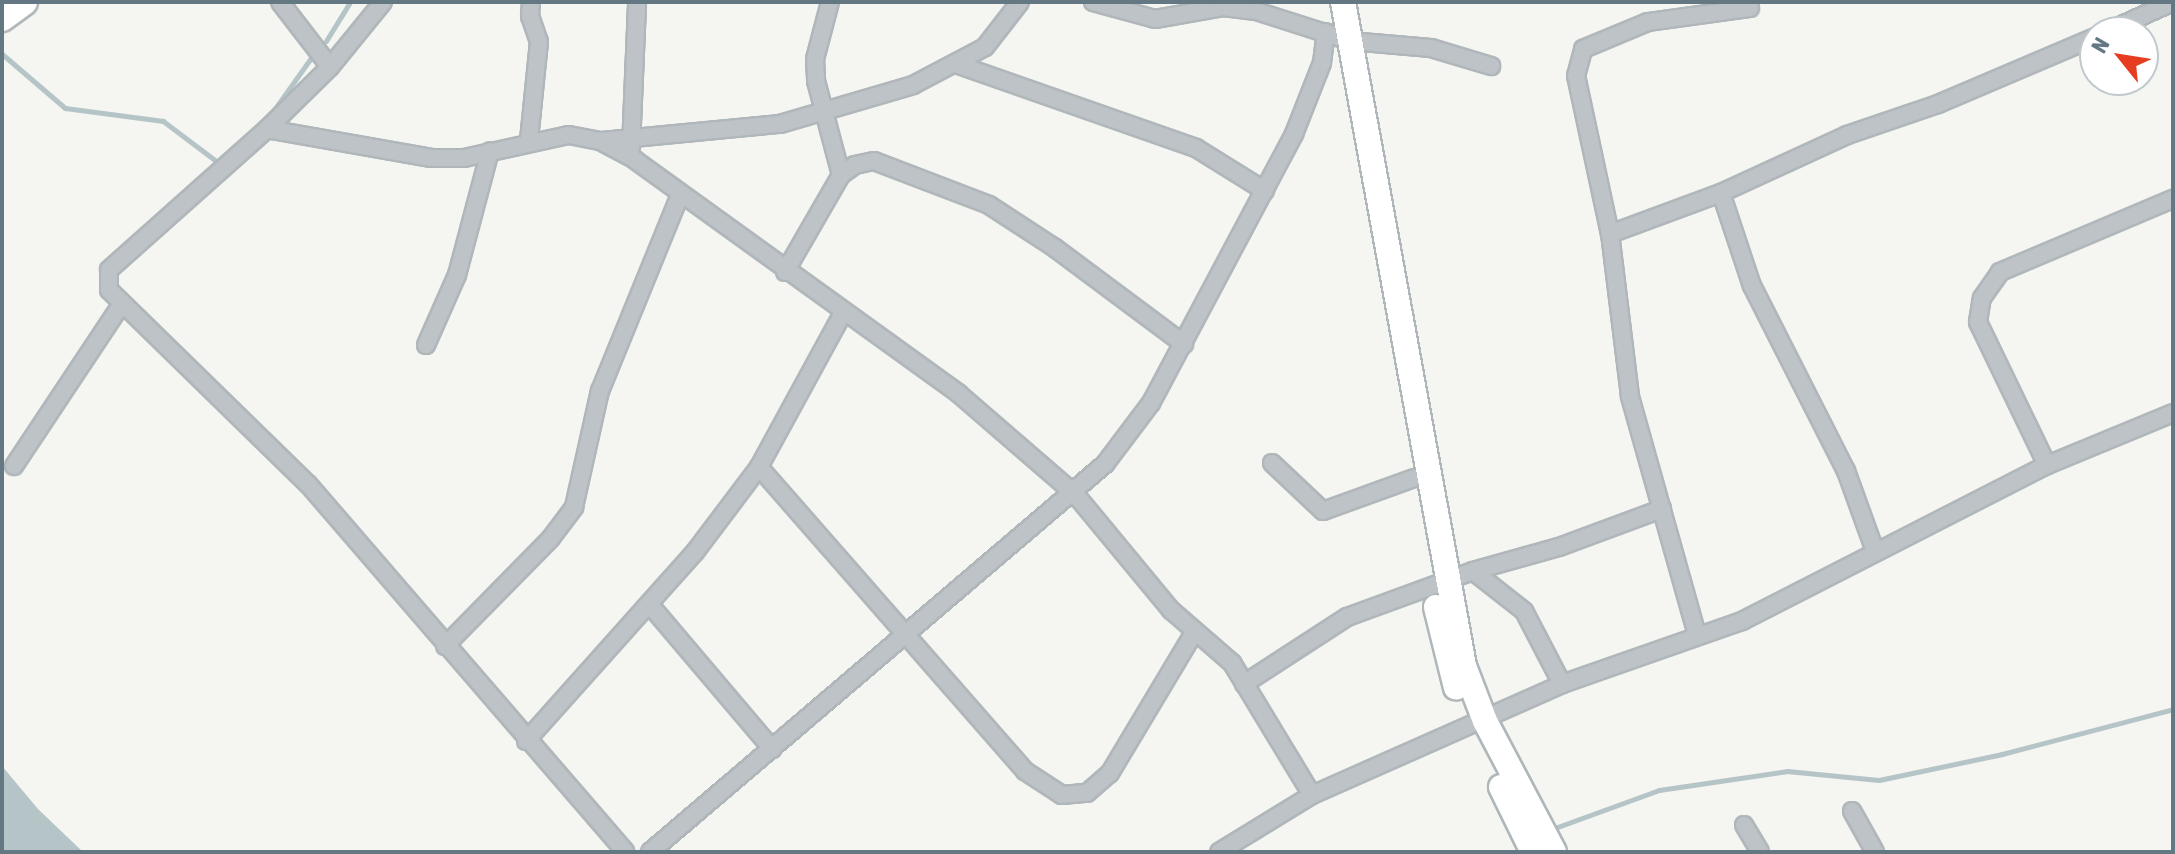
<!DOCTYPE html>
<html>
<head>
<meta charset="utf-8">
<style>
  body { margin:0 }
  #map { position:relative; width:2175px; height:854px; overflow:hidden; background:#f5f5f1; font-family:"Asap Condensed",sans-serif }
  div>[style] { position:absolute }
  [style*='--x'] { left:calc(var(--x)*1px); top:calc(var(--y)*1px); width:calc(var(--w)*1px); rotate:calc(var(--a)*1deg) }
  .water>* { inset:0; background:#b5c4c7 }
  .stream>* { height:5px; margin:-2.5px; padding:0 2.5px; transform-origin:2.5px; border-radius:2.5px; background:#b5c4c7 }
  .roads { filter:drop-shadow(2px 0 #b0b7ba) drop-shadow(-2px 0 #b0b7ba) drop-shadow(0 2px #b0b7ba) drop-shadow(0 -2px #b0b7ba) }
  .minor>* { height:16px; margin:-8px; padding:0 8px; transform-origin:8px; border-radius:8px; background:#bdc3c6 }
  .secondary>* { height:24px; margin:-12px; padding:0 12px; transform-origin:12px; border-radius:12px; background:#fff }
  .primary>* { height:26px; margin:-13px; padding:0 13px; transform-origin:13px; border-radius:13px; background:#fff }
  span { translate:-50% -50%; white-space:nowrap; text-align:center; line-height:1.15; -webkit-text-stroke:8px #fff; paint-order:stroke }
  .frame { position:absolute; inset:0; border:4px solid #637883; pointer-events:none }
  .north { position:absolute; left:2079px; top:16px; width:80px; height:80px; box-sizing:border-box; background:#fff; border:2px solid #c1c9cd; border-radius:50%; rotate:300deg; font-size:22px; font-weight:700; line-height:32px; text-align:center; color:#637883 }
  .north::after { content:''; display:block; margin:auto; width:28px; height:36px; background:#e63c20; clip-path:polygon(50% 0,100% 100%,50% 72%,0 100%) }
</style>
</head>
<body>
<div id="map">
  <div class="water">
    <i style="clip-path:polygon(2px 766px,38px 809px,83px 852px,2px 852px)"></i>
  </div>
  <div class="stream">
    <i style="--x:326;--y:41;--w:46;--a:-58.4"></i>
    <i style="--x:2;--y:54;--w:83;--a:40.6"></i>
    <i style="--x:65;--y:108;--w:99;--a:7.6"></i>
    <i style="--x:163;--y:121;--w:66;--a:37"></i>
    <i style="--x:269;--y:117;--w:76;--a:-54.6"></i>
    <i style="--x:1552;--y:829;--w:114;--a:-20"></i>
    <i style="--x:1659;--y:790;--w:129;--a:-8.4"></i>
    <i style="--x:1787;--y:771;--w:92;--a:5.6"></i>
    <i style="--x:1879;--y:780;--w:126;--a:-11.9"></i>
    <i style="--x:2002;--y:754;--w:177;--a:-14.7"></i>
  </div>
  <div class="roads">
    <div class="minor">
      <i style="--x:280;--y:2;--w:82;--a:52.4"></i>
      <i style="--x:383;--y:2;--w:84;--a:129.2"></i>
      <i style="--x:330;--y:67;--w:88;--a:135.5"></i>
      <i style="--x:267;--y:129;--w:212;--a:138.3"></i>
      <i style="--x:109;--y:270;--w:20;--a:90"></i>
      <i style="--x:109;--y:290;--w:278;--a:44.3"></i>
      <i style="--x:308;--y:484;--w:486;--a:49.2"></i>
      <i style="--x:830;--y:2;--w:59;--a:104.7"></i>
      <i style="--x:815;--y:59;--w:22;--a:87"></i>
      <i style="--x:816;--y:81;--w:97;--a:75.1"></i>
      <i style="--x:1093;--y:2;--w:64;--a:15.3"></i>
      <i style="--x:1155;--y:19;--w:69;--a:-10"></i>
      <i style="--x:1223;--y:7;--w:33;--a:7"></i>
      <i style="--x:1256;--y:11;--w:99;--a:17.7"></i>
      <i style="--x:1350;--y:41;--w:81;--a:4.9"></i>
      <i style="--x:1431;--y:48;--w:63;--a:16.7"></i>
      <i style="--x:2106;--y:32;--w:73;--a:-24.1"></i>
      <i style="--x:959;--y:65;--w:251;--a:19.3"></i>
      <i style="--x:1196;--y:148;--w:81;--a:31.9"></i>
      <i style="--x:267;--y:129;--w:167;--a:10"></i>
      <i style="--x:431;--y:158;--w:33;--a:0"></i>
      <i style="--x:464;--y:158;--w:107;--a:-12.4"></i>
      <i style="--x:569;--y:135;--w:32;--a:11"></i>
      <i style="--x:600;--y:141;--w:40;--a:28"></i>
      <i style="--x:635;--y:160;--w:400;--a:35.8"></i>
      <i style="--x:959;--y:394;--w:153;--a:40.8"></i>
      <i style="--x:1075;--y:494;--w:151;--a:50.4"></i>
      <i style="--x:1171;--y:610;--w:81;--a:41"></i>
      <i style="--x:1232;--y:663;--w:154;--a:58.8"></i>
      <i style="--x:529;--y:140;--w:99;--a:-84.2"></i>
      <i style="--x:539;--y:42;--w:28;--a:-109"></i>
      <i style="--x:530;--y:16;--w:14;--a:-86"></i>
      <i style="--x:602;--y:141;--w:179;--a:-5.5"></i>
      <i style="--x:780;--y:124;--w:139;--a:-16.3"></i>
      <i style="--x:913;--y:85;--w:81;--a:-27.8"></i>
      <i style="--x:985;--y:47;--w:57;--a:-52.1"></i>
      <i style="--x:631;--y:148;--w:146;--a:-87.6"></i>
      <i style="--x:1610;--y:234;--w:118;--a:-20.3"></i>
      <i style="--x:785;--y:272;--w:112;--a:-60"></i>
      <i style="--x:841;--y:175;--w:17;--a:-36"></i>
      <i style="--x:855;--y:165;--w:19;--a:-12"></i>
      <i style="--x:874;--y:161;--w:123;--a:20.9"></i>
      <i style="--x:989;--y:205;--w:79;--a:33.1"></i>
      <i style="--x:1055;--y:248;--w:161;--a:36.7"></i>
      <i style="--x:426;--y:345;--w:77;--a:-66.1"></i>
      <i style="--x:457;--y:275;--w:128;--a:-75.1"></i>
      <i style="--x:1272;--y:463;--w:70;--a:43.3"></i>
      <i style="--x:1323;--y:511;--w:97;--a:-19.9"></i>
      <i style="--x:2047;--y:465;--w:159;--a:-115.8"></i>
      <i style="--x:1978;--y:322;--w:24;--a:-81"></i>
      <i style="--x:1982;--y:298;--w:32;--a:-55"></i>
      <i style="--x:2000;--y:272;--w:188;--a:-22.9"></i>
      <i style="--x:14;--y:466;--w:193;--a:-56.4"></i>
      <i style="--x:759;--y:467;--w:404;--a:48.8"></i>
      <i style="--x:1025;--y:771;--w:44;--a:33"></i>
      <i style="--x:1062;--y:795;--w:25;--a:-5"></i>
      <i style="--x:1087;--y:793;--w:30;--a:-41"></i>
      <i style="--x:1110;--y:773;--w:165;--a:-59.1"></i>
      <i style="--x:1875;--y:551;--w:85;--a:-109.9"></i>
      <i style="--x:1846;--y:471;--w:208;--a:-116.9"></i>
      <i style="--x:1752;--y:286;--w:98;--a:-108.4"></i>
      <i style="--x:1721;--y:193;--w:139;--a:-24.7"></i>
      <i style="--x:1847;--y:135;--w:96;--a:-18.8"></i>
      <i style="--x:1938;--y:104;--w:171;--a:-23.1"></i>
      <i style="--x:1473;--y:571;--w:89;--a:-15.6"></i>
      <i style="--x:1559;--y:547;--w:110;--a:-20.3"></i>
      <i style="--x:650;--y:605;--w:189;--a:49.7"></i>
      <i style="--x:1697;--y:635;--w:248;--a:-105.7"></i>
      <i style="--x:1630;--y:396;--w:163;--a:-97"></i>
      <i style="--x:1610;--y:234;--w:162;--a:-102.1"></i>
      <i style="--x:1576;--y:76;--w:28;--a:-75"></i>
      <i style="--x:1583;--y:49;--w:70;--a:-22.6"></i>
      <i style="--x:1648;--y:22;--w:103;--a:-7.8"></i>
      <i style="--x:445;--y:646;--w:151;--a:-45.5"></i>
      <i style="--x:551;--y:538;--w:39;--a:-53"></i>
      <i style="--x:574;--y:507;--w:119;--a:-77.4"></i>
      <i style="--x:600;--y:391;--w:212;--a:-67.8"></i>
      <i style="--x:1562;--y:684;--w:191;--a:-19.3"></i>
      <i style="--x:1742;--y:621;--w:343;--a:-27.1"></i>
      <i style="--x:2047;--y:465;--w:136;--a:-22.4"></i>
      <i style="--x:526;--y:741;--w:254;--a:-48.2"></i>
      <i style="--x:695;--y:552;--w:106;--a:-53"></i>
      <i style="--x:759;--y:467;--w:175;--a:-61.4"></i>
      <i style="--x:1852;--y:811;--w:47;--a:60.7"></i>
      <i style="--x:1744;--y:825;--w:31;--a:59"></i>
      <i style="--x:650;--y:852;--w:598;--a:-40.46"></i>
      <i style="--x:1105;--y:464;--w:76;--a:-53"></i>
      <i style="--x:1151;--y:403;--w:305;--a:-62"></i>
      <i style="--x:1294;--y:134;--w:76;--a:-68.5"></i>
      <i style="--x:1322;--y:63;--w:31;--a:-83"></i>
      <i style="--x:1219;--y:852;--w:109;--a:-31.5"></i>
      <i style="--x:1312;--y:795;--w:274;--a:-23.9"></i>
      <i style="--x:1562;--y:684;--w:82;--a:-117.5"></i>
      <i style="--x:1524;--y:611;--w:65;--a:-141.9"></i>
      <i style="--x:1473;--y:571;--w:134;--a:159.9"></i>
      <i style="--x:1347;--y:617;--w:123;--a:147"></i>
    </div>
    <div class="secondary">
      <i style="--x:1343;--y:2;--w:675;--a:79.67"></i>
      <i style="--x:1464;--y:666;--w:59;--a:69.1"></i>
      <i style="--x:1485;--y:721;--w:148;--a:62.2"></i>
      <i style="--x:1436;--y:607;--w:83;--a:76.1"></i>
      <i style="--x:1501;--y:787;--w:72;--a:63.8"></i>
    </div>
    <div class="primary">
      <i style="--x:2;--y:18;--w:27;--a:-36"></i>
    </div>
  </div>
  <div class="frame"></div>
  <div class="north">N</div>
</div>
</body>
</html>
